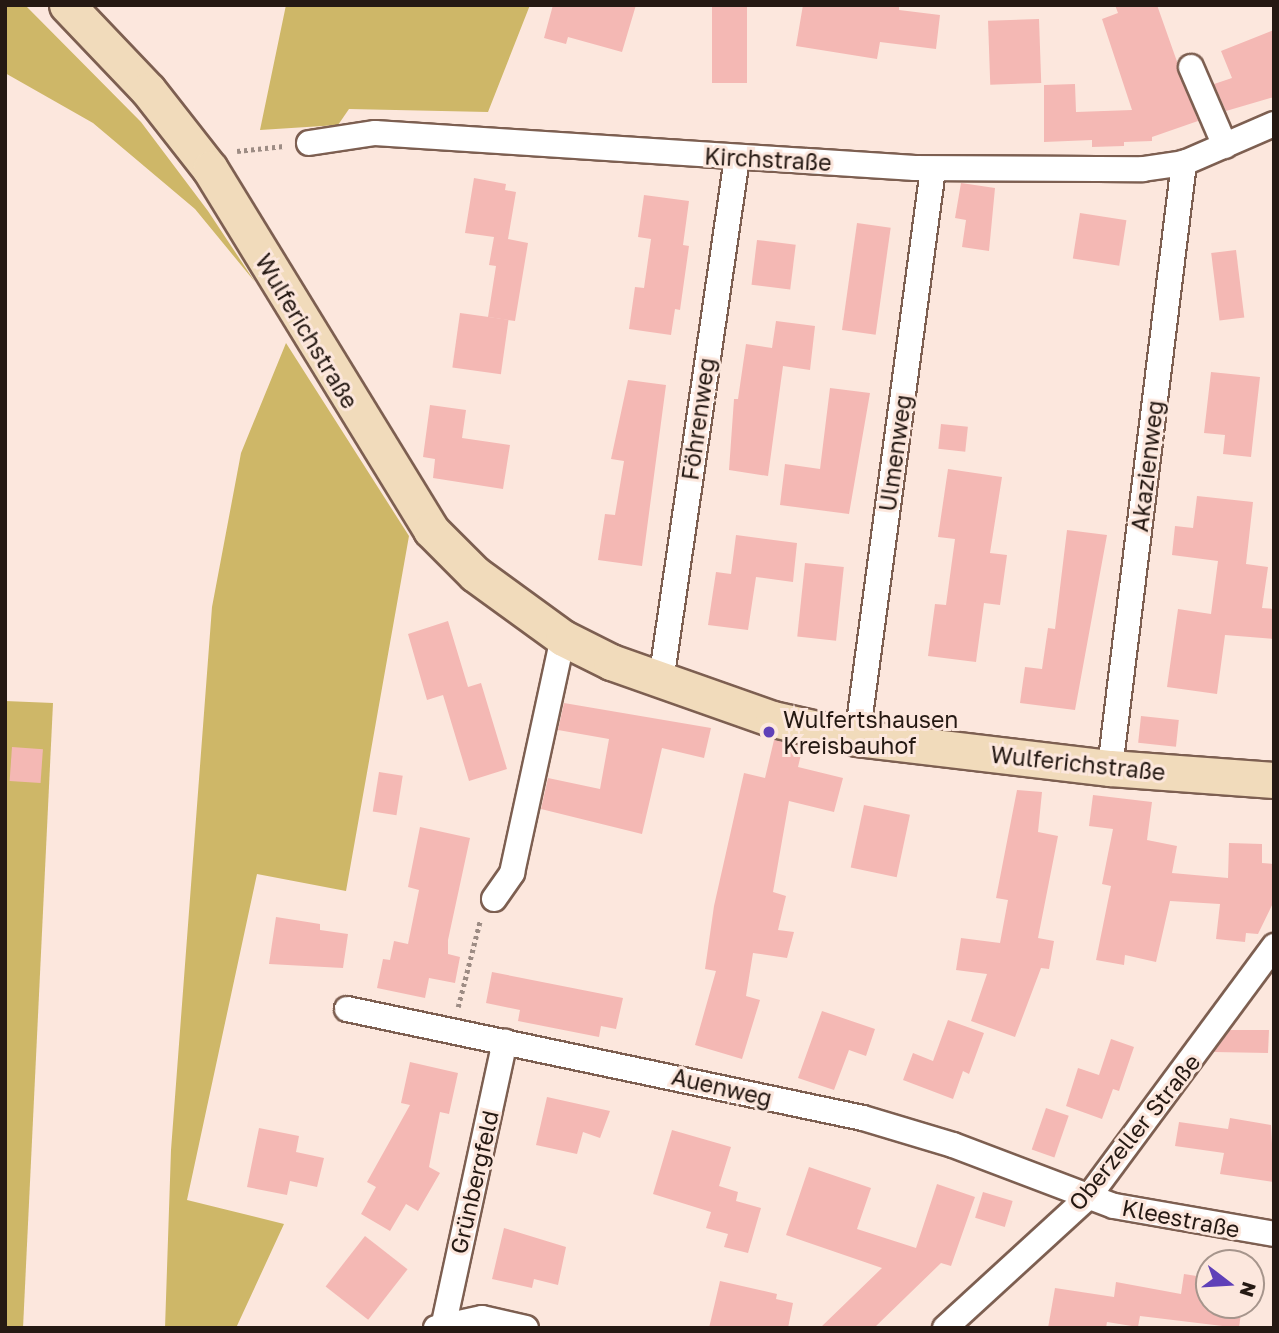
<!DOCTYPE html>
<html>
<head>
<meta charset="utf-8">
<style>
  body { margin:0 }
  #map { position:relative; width:1279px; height:1333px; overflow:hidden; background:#fce7dd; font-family:"Golos Text",sans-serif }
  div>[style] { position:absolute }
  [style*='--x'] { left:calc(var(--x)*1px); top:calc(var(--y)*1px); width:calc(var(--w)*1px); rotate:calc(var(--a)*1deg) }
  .green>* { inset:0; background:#ceb768 }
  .building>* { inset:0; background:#f4b8b4; transform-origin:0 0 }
  .path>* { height:4.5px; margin-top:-2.25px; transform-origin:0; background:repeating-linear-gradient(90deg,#9d8c84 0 3.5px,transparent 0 7px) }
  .roads { filter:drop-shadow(2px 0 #7d5f51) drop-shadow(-2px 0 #7d5f51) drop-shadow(0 2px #7d5f51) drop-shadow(0 -2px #7d5f51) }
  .street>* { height:24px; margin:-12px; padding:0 12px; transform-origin:12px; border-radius:12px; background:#fff }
  .secondary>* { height:35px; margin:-17.5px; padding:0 17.5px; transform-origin:17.5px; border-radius:17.5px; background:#f1dbbb }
  .dots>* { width:19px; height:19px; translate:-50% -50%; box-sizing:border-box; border:4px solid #fce7dd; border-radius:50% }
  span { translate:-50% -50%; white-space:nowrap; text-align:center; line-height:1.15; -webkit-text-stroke:6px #fce7dd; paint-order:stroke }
  .street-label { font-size:23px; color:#251913 }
  .poi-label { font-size:23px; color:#251913 }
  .left { translate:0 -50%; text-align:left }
  .frame { position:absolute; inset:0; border:7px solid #251913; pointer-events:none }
  .north { position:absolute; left:1195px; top:1249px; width:70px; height:70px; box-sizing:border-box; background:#fce7dd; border:2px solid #a6958c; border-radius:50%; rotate:107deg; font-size:19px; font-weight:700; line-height:28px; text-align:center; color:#251913 }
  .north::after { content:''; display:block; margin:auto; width:24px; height:32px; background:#5f40b8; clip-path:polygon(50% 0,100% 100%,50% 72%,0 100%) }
</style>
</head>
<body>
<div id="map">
  <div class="green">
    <i style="clip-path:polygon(5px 5px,25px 5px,141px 122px,208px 211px,255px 282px,195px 209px,93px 123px,5px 73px)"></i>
    <i style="clip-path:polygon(286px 5px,530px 5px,488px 112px,349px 109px,338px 125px,260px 130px)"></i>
    <i style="clip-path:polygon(286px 343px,409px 536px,346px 891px,257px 874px,187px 1200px,284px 1224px,236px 1328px,165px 1328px,171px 1150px,212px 607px,241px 453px)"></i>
    <i style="clip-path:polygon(5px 701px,53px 703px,23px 1328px,5px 1328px)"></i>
  </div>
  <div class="building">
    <i style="clip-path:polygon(553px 5px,636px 5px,622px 52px,568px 37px,566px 44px,544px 38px)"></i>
    <i style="left:712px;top:5px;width:35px;height:78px"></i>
    <i style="clip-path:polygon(803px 5px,899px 5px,899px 10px,940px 15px,936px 49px,880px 42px,877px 59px,796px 46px)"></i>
    <i style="clip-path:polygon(1115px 5px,1157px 5px,1198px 121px,1152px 137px,1152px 141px,1124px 142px,1124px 146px,1092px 147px,1092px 140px,1044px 142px,1044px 85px,1075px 84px,1076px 112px,1132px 110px,1102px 19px,1118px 13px)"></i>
    <i style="left:1039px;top:19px;width:64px;height:51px;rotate:88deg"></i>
    <i style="clip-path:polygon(1274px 30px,1274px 97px,1226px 111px,1214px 84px,1232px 78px,1221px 51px)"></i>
    <i style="clip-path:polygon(474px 178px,506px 184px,505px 190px,516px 192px,508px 239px,528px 243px,515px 321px,488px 317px,496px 266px,489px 265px,494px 237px,465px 233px)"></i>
    <i style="clip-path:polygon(961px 183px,995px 188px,989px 251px,962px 247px,966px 220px,955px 218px)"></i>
    <i style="clip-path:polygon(644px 195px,689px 201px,683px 245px,689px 246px,680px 310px,675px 309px,671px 335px,629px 329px,635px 287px,644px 288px,651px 239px,638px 237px)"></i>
    <i style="left:1080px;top:213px;width:47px;height:46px;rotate:9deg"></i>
    <i style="left:857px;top:223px;width:34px;height:108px;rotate:8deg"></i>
    <i style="left:757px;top:240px;width:39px;height:45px;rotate:7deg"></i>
    <i style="left:1236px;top:250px;width:68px;height:25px;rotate:83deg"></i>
    <i style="left:460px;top:313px;width:49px;height:55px;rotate:8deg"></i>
    <i style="clip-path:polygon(776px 321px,815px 326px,810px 370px,783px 366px,768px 476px,729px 470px,734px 399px,738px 399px,746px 344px,772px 348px)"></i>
    <i style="clip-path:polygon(1211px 372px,1260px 377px,1251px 457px,1223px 454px,1225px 435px,1204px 433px)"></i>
    <i style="clip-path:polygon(628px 380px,666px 385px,642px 566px,598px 560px,605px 514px,615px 515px,624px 461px,611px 459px)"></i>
    <i style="clip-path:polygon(830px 388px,870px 393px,849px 514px,780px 505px,785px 464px,820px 469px)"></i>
    <i style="clip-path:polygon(430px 405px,466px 410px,462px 438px,510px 445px,503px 489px,433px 478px,435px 459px,423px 457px)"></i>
    <i style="left:941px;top:424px;width:27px;height:25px;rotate:6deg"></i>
    <i style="clip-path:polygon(948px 469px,1002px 477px,990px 553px,1007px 555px,1000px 605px,984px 603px,976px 662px,928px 656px,935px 604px,946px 605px,955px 539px,938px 537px)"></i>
    <i style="clip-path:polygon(1197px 496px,1253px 502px,1246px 564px,1268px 567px,1262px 608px,1274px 609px,1274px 639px,1225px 635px,1217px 694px,1167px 687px,1178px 609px,1211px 614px,1218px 561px,1172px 555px,1175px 526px,1193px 528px)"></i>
    <i style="clip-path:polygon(1067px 530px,1107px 535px,1075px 710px,1020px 703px,1025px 667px,1042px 669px,1048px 628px,1055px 629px)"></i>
    <i style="clip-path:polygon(736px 535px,797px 543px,793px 582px,756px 577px,748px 630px,708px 625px,716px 572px,731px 574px)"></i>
    <i style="left:805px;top:563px;width:39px;height:74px;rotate:6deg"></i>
    <i style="clip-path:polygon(448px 621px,468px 687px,481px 683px,507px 769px,469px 781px,443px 695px,427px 700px,408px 634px)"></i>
    <i style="clip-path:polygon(564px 703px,711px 728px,704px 758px,662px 748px,642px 834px,541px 809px,548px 778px,600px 789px,609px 739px,558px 730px)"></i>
    <i style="left:1141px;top:716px;width:38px;height:27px;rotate:6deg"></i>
    <i style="clip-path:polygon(774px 740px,803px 746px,798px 767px,843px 778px,834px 812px,789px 801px,773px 892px,786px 896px,778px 930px,794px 932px,787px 958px,753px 953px,746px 996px,760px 1000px,742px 1059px,695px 1045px,716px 971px,705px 969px,714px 906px,744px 773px,765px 778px)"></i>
    <i style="left:12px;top:747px;width:31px;height:34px;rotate:4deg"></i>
    <i style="left:379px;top:772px;width:24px;height:40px;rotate:9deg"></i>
    <i style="clip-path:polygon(1017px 790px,1042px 792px,1038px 832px,1058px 836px,1038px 938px,1054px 941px,1049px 969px,1041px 968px,1015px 1037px,971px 1021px,987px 974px,956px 970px,961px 938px,1000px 943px,1008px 900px,996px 898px)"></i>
    <i style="clip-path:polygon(1093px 795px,1152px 802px,1147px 840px,1177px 846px,1172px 873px,1228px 878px,1229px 843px,1262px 844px,1262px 863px,1274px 864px,1274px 901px,1258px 934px,1246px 933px,1245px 942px,1216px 939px,1220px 904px,1170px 901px,1156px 962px,1125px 955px,1124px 965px,1096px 960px,1111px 886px,1102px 884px,1113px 829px,1089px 826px)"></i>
    <i style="left:864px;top:805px;width:47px;height:64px;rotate:12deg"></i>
    <i style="clip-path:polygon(420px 827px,470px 838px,448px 940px,448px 954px,460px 957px,455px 983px,429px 978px,425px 998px,377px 988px,383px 959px,390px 960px,394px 941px,408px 944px,419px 890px,408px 887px)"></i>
    <i style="clip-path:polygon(276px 917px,320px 924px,320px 930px,348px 934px,343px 968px,269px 964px)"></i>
    <i style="clip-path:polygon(492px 972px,623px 998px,616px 1029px,601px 1026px,599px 1037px,518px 1021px,520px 1010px,486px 1003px)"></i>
    <i style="clip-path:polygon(822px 1011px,875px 1029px,866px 1056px,849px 1050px,834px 1090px,798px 1078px)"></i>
    <i style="clip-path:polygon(948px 1020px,984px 1033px,969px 1074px,963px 1071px,953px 1099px,903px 1080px,913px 1053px,933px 1061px)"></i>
    <i style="clip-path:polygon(1230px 1030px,1269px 1030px,1268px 1053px,1214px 1052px)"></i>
    <i style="clip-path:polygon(1111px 1039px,1134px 1047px,1119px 1091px,1113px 1089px,1102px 1119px,1066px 1106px,1078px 1068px,1099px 1075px)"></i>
    <i style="clip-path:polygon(410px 1062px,458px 1073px,449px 1114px,440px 1112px,429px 1167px,440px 1173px,418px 1211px,406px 1204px,390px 1231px,361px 1214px,376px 1187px,367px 1182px,410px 1105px,401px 1103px)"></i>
    <i style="clip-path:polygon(547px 1097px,610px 1111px,600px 1138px,583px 1132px,577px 1154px,536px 1145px)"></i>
    <i style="left:1046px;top:1108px;width:24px;height:44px;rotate:19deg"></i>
    <i style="clip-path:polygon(1230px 1118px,1271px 1125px,1274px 1182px,1220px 1174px,1224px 1153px,1175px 1146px,1179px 1122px,1228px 1129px)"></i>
    <i style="clip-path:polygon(259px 1128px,299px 1136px,296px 1152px,324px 1158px,317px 1187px,290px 1181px,287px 1195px,247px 1187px)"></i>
    <i style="clip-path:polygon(672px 1130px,731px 1147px,719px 1186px,738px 1192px,736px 1201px,761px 1208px,748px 1253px,724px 1247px,728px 1234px,706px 1228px,711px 1212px,653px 1194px)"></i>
    <i style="clip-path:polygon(809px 1167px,871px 1188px,857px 1229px,916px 1248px,937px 1184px,975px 1197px,951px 1266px,941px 1263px,874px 1328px,820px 1328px,882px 1268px,786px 1235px)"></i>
    <i style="left:983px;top:1192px;width:31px;height:27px;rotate:17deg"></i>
    <i style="clip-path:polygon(504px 1228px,566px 1247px,558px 1285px,534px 1279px,532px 1288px,492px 1279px)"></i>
    <i style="left:365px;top:1236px;width:54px;height:64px;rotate:38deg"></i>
    <i style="clip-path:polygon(1184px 1274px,1209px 1278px,1209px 1305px,1242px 1305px,1239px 1328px,1140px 1316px,1138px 1327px,1107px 1322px,1106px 1328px,1048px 1328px,1055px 1288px,1114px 1297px,1116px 1282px,1181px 1294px)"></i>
    <i style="clip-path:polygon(720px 1281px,777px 1294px,776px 1299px,793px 1303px,788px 1328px,709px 1328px)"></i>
  </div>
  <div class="path">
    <i style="--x:237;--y:151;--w:47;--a:-6.1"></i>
    <i style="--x:458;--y:1007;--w:89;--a:-75.7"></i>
  </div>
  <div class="roads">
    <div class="street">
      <i style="--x:1191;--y:67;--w:86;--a:66.7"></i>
      <i style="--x:309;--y:143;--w:67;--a:-8.6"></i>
      <i style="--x:375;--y:133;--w:541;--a:3.71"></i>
      <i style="--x:915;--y:168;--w:228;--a:0.3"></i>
      <i style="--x:1143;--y:169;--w:41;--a:-8.3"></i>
      <i style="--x:1184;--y:163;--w:98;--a:-23.4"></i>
      <i style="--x:661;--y:681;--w:528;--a:-81.73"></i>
      <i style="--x:857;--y:738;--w:574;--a:-82.39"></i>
      <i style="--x:1110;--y:768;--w:610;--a:-83.03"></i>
      <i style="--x:494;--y:899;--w:32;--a:-55"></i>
      <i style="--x:512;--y:873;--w:240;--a:-77.8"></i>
      <i style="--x:347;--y:1009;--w:527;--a:11.93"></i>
      <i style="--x:863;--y:1118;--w:94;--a:16.7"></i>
      <i style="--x:953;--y:1145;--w:172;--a:20.8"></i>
      <i style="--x:1114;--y:1206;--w:162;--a:9.9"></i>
      <i style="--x:444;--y:1323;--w:288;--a:-77.8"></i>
      <i style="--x:436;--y:1328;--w:47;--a:-12.3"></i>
      <i style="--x:482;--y:1318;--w:45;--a:12.8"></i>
      <i style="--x:945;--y:1328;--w:197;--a:-42.5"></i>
      <i style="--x:1090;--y:1195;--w:310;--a:-53.5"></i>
    </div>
    <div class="secondary">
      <i style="--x:67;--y:5;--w:117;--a:46.4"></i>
      <i style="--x:148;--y:90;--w:100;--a:51.9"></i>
      <i style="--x:210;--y:169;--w:423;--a:58.5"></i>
      <i style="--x:431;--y:530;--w:62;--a:45"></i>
      <i style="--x:475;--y:574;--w:109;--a:36"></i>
      <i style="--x:563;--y:638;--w:54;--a:26.6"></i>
      <i style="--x:611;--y:662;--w:172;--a:19.4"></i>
      <i style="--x:773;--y:719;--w:86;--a:12.7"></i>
      <i style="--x:857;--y:738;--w:255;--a:6.8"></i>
      <i style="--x:1110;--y:768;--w:164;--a:4.2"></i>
    </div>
  </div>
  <div class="dots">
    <i style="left:769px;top:732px;background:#5f40b8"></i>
  </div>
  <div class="street-label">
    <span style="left:768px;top:159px;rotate:3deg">Kirchstraße</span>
    <span style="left:307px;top:331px;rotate:59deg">Wulferichstraße</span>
    <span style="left:698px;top:419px;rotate:-82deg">Föhrenweg</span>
    <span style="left:895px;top:453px;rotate:-82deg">Ulmenweg</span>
    <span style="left:1147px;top:466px;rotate:-83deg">Akazienweg</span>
    <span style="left:1078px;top:763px;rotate:6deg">Wulferichstraße</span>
    <span style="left:722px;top:1087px;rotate:13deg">Auenweg</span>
    <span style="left:1134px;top:1132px;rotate:-51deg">Oberzeller Straße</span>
    <span style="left:474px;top:1182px;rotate:-77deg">Grünbergfeld</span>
    <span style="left:1181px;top:1218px;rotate:11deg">Kleestraße</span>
  </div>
  <div class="poi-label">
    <span class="left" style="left:783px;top:732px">Wulfertshausen<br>Kreisbauhof</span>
  </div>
  <div class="frame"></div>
  <div class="north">N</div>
</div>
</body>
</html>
